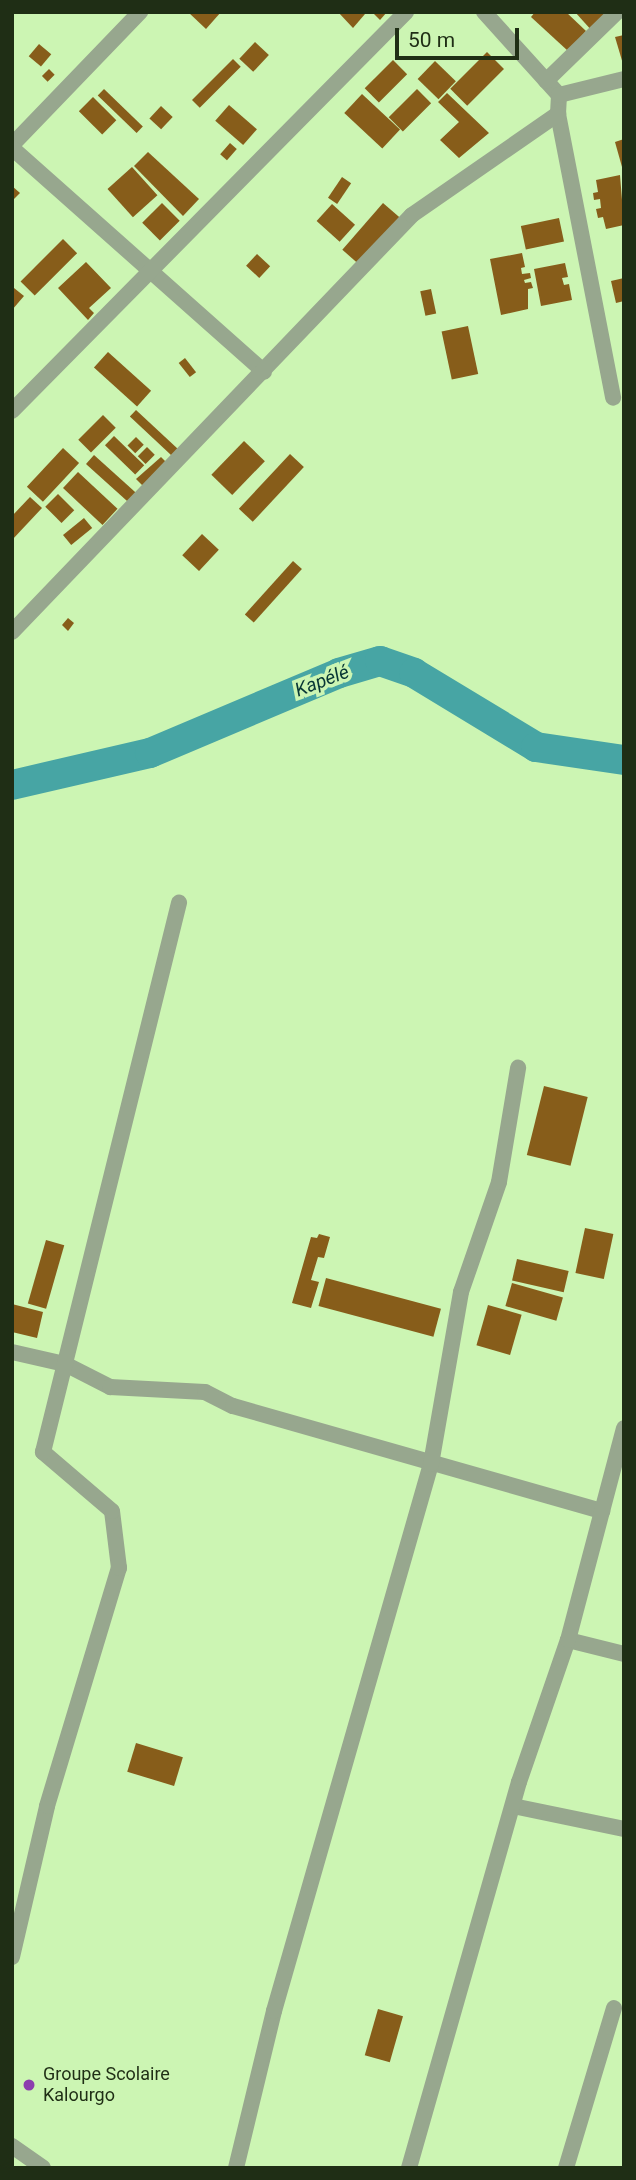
<!DOCTYPE html>
<html>
<head>
<meta charset="utf-8">
<style>
  body { margin:0 }
  #map { position:relative; width:636px; height:2180px; overflow:hidden; background:#ccf5b3; font-family:Roboto,sans-serif }
  div>[style] { position:absolute }
  [style*='--x'] { left:calc(var(--x)*1px); top:calc(var(--y)*1px); width:calc(var(--w)*1px); rotate:calc(var(--a)*1deg) }
  .river>* { height:30px; margin:-15px; padding:0 15px; transform-origin:15px; border-radius:15px; background:#47a5a4 }
  .building>* { inset:0; background:#875d1a; transform-origin:0 0 }
  .minor>* { height:16px; margin:-8px; padding:0 8px; transform-origin:8px; border-radius:8px; background:#97a78e }
  .dots>* { width:19px; height:19px; translate:-50% -50%; box-sizing:border-box; border:4px solid #ccf5b3; border-radius:50% }
  span { translate:-50% -50%; white-space:nowrap; text-align:center; line-height:1.15; -webkit-text-stroke:7px #ccf5b3; paint-order:stroke }
  .poi-label { font-size:18px; color:#1f2e15 }
  .left { translate:0 -50%; text-align:left }
  .water-label { font-size:19px; color:#073635; font-style:italic }
  .frame { position:absolute; inset:0; border:14px solid #1f2e15; pointer-events:none }
  .scale { position:absolute; left:395px; top:28px; width:124px; height:32px; box-sizing:border-box; border:4px solid #1f2e15; border-top:0; padding-left:9px; font-size:21px; line-height:24px; white-space:nowrap; color:#1f2e15; -webkit-text-stroke:5px #ccf5b3; paint-order:stroke }
</style>
</head>
<body>
<div id="map">
  <div class="river">
    <i style="--x:12;--y:785;--w:142;--a:-13.1"></i>
    <i style="--x:150;--y:753;--w:205;--a:-22.9"></i>
    <i style="--x:339;--y:673;--w:43;--a:-16.3"></i>
    <i style="--x:380;--y:661;--w:36;--a:19"></i>
    <i style="--x:414;--y:673;--w:143;--a:31.2"></i>
    <i style="--x:536;--y:747;--w:89;--a:8.4"></i>
  </div>
  <div class="building">
    <i style="clip-path:polygon(188px 12px,221px 12px,206px 29px)"></i>
    <i style="clip-path:polygon(338px 12px,363px 12px,365px 14px,353px 28px)"></i>
    <i style="clip-path:polygon(372px 12px,387px 12px,380px 20px)"></i>
    <i style="clip-path:polygon(535px 12px,566px 12px,586px 31px,568px 51px,531px 17px)"></i>
    <i style="clip-path:polygon(575px 12px,609px 12px,593px 32px)"></i>
    <i style="clip-path:polygon(624px 35px,624px 64px,623px 64px,615px 37px)"></i>
    <i style="left:255px;top:42px;width:19px;height:23px;rotate:43deg"></i>
    <i style="left:39px;top:44px;width:16px;height:16px;rotate:40deg"></i>
    <i style="left:487px;top:52px;width:24px;height:52px;rotate:45deg"></i>
    <i style="left:233px;top:59px;width:11px;height:58px;rotate:45deg"></i>
    <i style="left:393px;top:60px;width:20px;height:40px;rotate:45deg"></i>
    <i style="left:435px;top:61px;width:29px;height:25px;rotate:44deg"></i>
    <i style="left:49px;top:69px;width:8px;height:10px;rotate:45deg"></i>
    <i style="left:104px;top:89px;width:54px;height:9px;rotate:44deg"></i>
    <i style="left:417px;top:89px;width:20px;height:40px;rotate:45deg"></i>
    <i style="clip-path:polygon(447px 93px,489px 133px,459px 158px,440px 140px,459px 122px,438px 102px)"></i>
    <i style="left:362px;top:94px;width:52px;height:26px;rotate:43deg"></i>
    <i style="left:93px;top:97px;width:33px;height:20px;rotate:45deg"></i>
    <i style="left:229px;top:105px;width:37px;height:21px;rotate:41deg"></i>
    <i style="left:161px;top:106px;width:16px;height:17px;rotate:43deg"></i>
    <i style="clip-path:polygon(624px 139px,624px 167px,622px 167px,615px 142px)"></i>
    <i style="left:230px;top:143px;width:9px;height:15px;rotate:41deg"></i>
    <i style="clip-path:polygon(148px 152px,199px 199px,183px 216px,134px 166px)"></i>
    <i style="left:132px;top:167px;width:38px;height:33px;rotate:48deg"></i>
    <i style="clip-path:polygon(620px 175px,624px 225px,606px 229px,603px 217px,598px 218px,596px 209px,601px 208px,600px 199px,594px 200px,593px 193px,598px 192px,596px 180px)"></i>
    <i style="left:342px;top:177px;width:11px;height:25px;rotate:34deg"></i>
    <i style="clip-path:polygon(12px 186px,20px 193px,12px 201px)"></i>
    <i style="left:162px;top:203px;width:25px;height:28px;rotate:45deg"></i>
    <i style="left:383px;top:203px;width:23px;height:62px;rotate:41deg"></i>
    <i style="left:332px;top:204px;width:31px;height:23px;rotate:42deg"></i>
    <i style="left:559px;top:218px;width:24px;height:39px;rotate:78deg"></i>
    <i style="left:63px;top:239px;width:20px;height:60px;rotate:45deg"></i>
    <i style="clip-path:polygon(522px 253px,525px 267px,521px 268px,522px 274px,530px 273px,531px 278px,524px 280px,525px 283px,531px 282px,533px 288px,528px 289px,528px 309px,501px 315px,490px 259px)"></i>
    <i style="left:257px;top:254px;width:18px;height:16px;rotate:43deg"></i>
    <i style="clip-path:polygon(86px 262px,111px 288px,89px 308px,94px 313px,88px 320px,58px 288px)"></i>
    <i style="clip-path:polygon(565px 263px,568px 277px,562px 278px,564px 285px,569px 284px,572px 300px,541px 306px,534px 269px)"></i>
    <i style="clip-path:polygon(624px 278px,624px 301px,616px 303px,611px 281px)"></i>
    <i style="clip-path:polygon(14px 288px,24px 296px,12px 310px,12px 291px)"></i>
    <i style="left:431px;top:289px;width:25px;height:11px;rotate:78deg"></i>
    <i style="left:468px;top:326px;width:49px;height:27px;rotate:78deg"></i>
    <i style="left:108px;top:352px;width:58px;height:21px;rotate:42deg"></i>
    <i style="left:185px;top:358px;width:18px;height:8px;rotate:52deg"></i>
    <i style="left:136px;top:410px;width:57px;height:9px;rotate:43deg"></i>
    <i style="left:103px;top:415px;width:18px;height:35px;rotate:45deg"></i>
    <i style="left:114px;top:436px;width:42px;height:13px;rotate:44deg"></i>
    <i style="left:136px;top:437px;width:11px;height:12px;rotate:45deg"></i>
    <i style="left:244px;top:441px;width:29px;height:47px;rotate:44deg"></i>
    <i style="left:147px;top:447px;width:11px;height:13px;rotate:45deg"></i>
    <i style="left:63px;top:448px;width:22px;height:53px;rotate:43deg"></i>
    <i style="left:290px;top:454px;width:19px;height:75px;rotate:43deg"></i>
    <i style="left:94px;top:455px;width:59px;height:12px;rotate:42deg"></i>
    <i style="clip-path:polygon(161px 457px,168px 464px,145px 488px,136px 479px)"></i>
    <i style="left:78px;top:472px;width:54px;height:22px;rotate:43deg"></i>
    <i style="left:58px;top:494px;width:23px;height:18px;rotate:45deg"></i>
    <i style="clip-path:polygon(30px 497px,42px 508px,12px 540px,12px 516px)"></i>
    <i style="left:84px;top:518px;width:13px;height:27px;rotate:51deg"></i>
    <i style="left:202px;top:534px;width:23px;height:29px;rotate:43deg"></i>
    <i style="left:293px;top:561px;width:12px;height:72px;rotate:42deg"></i>
    <i style="clip-path:polygon(68px 618px,74px 623px,68px 631px,62px 625px)"></i>
    <i style="left:544px;top:1086px;width:45px;height:71px;rotate:14deg"></i>
    <i style="left:585px;top:1228px;width:29px;height:46px;rotate:12deg"></i>
    <i style="clip-path:polygon(319px 1234px,330px 1237px,324px 1258px,318px 1257px,311px 1280px,319px 1282px,311px 1308px,292px 1303px,311px 1237px,317px 1238px)"></i>
    <i style="left:46px;top:1240px;width:19px;height:66px;rotate:16deg"></i>
    <i style="left:517px;top:1259px;width:53px;height:22px;rotate:13deg"></i>
    <i style="left:326px;top:1278px;width:119px;height:29px;rotate:15deg"></i>
    <i style="left:512px;top:1283px;width:53px;height:24px;rotate:16deg"></i>
    <i style="clip-path:polygon(12px 1304px,43px 1312px,37px 1338px,12px 1332px)"></i>
    <i style="left:488px;top:1305px;width:35px;height:42px;rotate:16deg"></i>
    <i style="left:136px;top:1743px;width:49px;height:30px;rotate:17deg"></i>
    <i style="left:378px;top:2009px;width:26px;height:48px;rotate:16deg"></i>
  </div>
  <div class="minor">
    <i style="--x:484;--y:12;--w:112;--a:47.9"></i>
    <i style="--x:559;--y:95;--w:19;--a:93"></i>
    <i style="--x:558;--y:114;--w:289;--a:79"></i>
    <i style="--x:546;--y:81;--w:99;--a:-44.2"></i>
    <i style="--x:559;--y:95;--w:67;--a:-13.8"></i>
    <i style="--x:12;--y:145;--w:185;--a:-46.1"></i>
    <i style="--x:12;--y:148;--w:337;--a:41.6"></i>
    <i style="--x:12;--y:411;--w:561;--a:-45.36"></i>
    <i style="--x:12;--y:632;--w:578;--a:-46.19"></i>
    <i style="--x:412;--y:215;--w:178;--a:-34.7"></i>
    <i style="--x:12;--y:1352;--w:54;--a:12.8"></i>
    <i style="--x:65;--y:1364;--w:51;--a:27.1"></i>
    <i style="--x:110;--y:1387;--w:95;--a:3"></i>
    <i style="--x:205;--y:1392;--w:31;--a:27"></i>
    <i style="--x:233;--y:1406;--w:384;--a:15.9"></i>
    <i style="--x:568;--y:1640;--w:58;--a:14"></i>
    <i style="--x:513;--y:1806;--w:113;--a:11.7"></i>
    <i style="--x:12;--y:1957;--w:155;--a:-76.9"></i>
    <i style="--x:47;--y:1806;--w:249;--a:-73.2"></i>
    <i style="--x:119;--y:1568;--w:57;--a:-97"></i>
    <i style="--x:112;--y:1511;--w:91;--a:-139.5"></i>
    <i style="--x:43;--y:1452;--w:566;--a:-76.09"></i>
    <i style="--x:12;--y:2146;--w:38;--a:35"></i>
    <i style="--x:236;--y:2168;--w:162;--a:-76.4"></i>
    <i style="--x:274;--y:2011;--w:569;--a:-73.99"></i>
    <i style="--x:431;--y:1464;--w:175;--a:-80.1"></i>
    <i style="--x:461;--y:1292;--w:116;--a:-70.9"></i>
    <i style="--x:499;--y:1182;--w:116;--a:-80.5"></i>
    <i style="--x:409;--y:2168;--w:401;--a:-74.1"></i>
    <i style="--x:519;--y:1782;--w:150;--a:-71"></i>
    <i style="--x:568;--y:1640;--w:219;--a:-75.2"></i>
    <i style="--x:566;--y:2168;--w:167;--a:-73.3"></i>
  </div>
  <div class="dots">
    <i style="left:29px;top:2085px;background:#8c3eae"></i>
  </div>
  <div class="poi-label">
    <span class="left" style="left:43px;top:2085px">Groupe Scolaire<br>Kalourgo</span>
  </div>
  <div class="water-label">
    <span style="left:322px;top:681px;rotate:-21deg">Kapélé</span>
  </div>
  <div class="frame"></div>
  <div class="scale">50 m</div>
</div>
</body>
</html>
